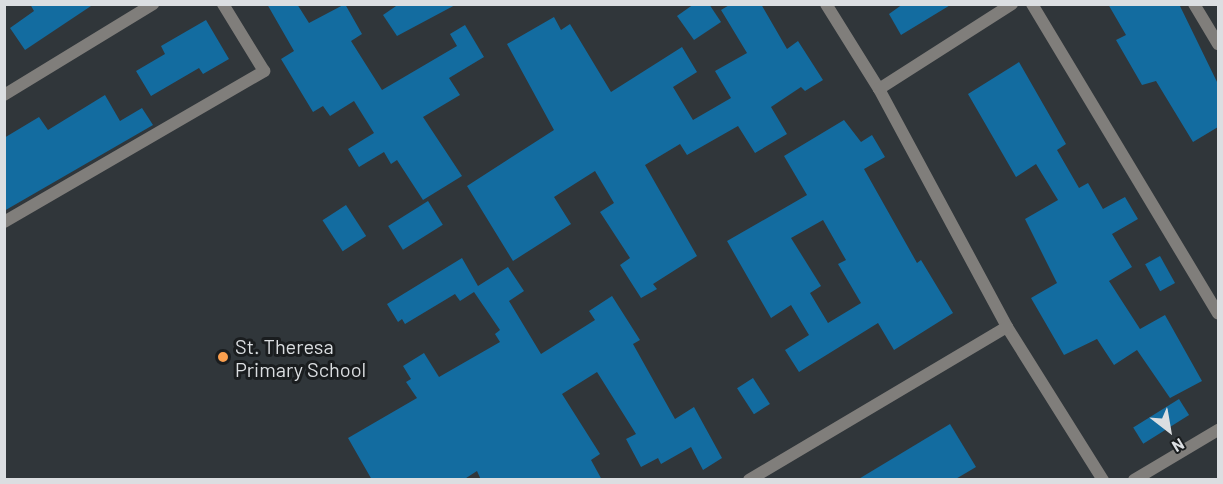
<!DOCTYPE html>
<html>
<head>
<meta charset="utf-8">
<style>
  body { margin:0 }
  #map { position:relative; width:1223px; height:484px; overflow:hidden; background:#30363a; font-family:Barlow,sans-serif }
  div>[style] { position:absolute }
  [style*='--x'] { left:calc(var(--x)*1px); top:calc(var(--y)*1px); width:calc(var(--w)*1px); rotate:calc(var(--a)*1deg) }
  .building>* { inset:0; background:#136ca0; transform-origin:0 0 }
  .minor>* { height:12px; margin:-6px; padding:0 6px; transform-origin:6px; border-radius:6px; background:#807e7b }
  .dots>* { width:16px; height:16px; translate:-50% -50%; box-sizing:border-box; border:3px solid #1a1d1f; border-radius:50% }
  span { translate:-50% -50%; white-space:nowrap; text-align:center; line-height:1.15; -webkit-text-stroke:6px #1a1d1f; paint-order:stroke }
  .poi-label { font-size:20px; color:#dbdee1 }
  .left { translate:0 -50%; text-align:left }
  .frame { position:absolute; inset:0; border:6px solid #dbdee1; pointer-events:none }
  .north { position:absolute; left:1139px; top:400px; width:60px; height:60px; -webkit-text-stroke:4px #1a1d1f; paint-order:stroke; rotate:149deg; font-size:16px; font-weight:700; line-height:24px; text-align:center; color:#dbdee1 }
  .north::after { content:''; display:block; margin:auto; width:21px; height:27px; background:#dbdee1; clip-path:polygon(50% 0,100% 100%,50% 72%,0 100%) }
</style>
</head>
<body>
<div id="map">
  <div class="building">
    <i style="clip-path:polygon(30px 4px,94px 4px,25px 50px,10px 28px,34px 11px)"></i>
    <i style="clip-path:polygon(267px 4px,297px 4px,309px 23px,345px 4px,362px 34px,351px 41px,382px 90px,457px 46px,450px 34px,465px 25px,484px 57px,449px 78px,460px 95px,423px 117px,462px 176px,423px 200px,397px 160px,391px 164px,384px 152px,359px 167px,348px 149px,374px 133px,354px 101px,330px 116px,323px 106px,313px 112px,281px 59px,294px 51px)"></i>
    <i style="clip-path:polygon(399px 4px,457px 4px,397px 36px,383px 15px)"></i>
    <i style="clip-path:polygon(694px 4px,709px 4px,721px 22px,694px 40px,677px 16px)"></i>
    <i style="clip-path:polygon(731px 4px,761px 4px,787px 49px,798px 41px,823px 80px,805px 91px,801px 87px,771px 107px,787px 134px,755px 153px,738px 126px,687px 155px,680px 144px,645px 165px,697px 256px,653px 284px,657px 289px,641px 298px,620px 265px,630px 258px,600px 212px,614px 203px,595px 171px,554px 197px,571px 224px,513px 261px,467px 186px,554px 130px,507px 44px,554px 17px,561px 30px,570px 24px,611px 92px,682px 47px,697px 72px,673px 87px,693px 120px,731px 98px,715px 71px,747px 53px,721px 10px)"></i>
    <i style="clip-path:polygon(903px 4px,952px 4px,901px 35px,889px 14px)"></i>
    <i style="clip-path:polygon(1108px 4px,1179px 4px,1218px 84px,1218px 127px,1193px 142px,1156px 81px,1142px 85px,1116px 40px,1126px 35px)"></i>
    <i style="clip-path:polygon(206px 20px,229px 59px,203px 74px,199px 68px,151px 96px,136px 71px,165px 54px,161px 46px)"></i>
    <i style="clip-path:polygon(1019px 62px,1066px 144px,1057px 150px,1079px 188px,1088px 183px,1103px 209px,1125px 197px,1138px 219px,1112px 234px,1132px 267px,1109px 281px,1140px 329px,1165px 315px,1202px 381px,1170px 398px,1137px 350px,1114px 365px,1097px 339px,1064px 355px,1031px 298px,1057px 283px,1025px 219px,1058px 200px,1036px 164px,1016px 177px,968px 94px)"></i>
    <i style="clip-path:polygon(105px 95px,120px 121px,142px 108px,153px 125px,4px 211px,4px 138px,39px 117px,48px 130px)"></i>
    <i style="clip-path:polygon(evenodd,844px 120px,861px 142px,872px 135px,885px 157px,864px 169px,917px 263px,921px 260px,953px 313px,894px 350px,878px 323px,799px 372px,785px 350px,809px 335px,791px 305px,771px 318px,727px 241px,807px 195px,784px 156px,844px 120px,823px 220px,846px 260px,838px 264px,861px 303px,828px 323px,810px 293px,821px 286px,791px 238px,823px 220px)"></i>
    <i style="left:428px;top:201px;width:28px;height:47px;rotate:58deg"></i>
    <i style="left:346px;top:205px;width:37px;height:28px;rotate:57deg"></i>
    <i style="left:1160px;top:256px;width:31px;height:17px;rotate:61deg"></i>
    <i style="clip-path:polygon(462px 258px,478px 286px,508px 267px,524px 291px,509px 301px,541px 354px,595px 320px,589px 311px,612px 296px,640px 340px,633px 344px,675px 419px,694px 407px,722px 458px,703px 470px,691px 447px,661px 464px,658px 458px,641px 467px,626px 439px,636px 434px,597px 372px,562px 394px,600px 454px,591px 460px,602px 480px,481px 480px,477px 471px,463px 480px,372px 480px,348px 438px,417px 398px,406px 382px,411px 379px,403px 366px,424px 353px,439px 377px,500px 342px,495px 334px,500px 330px,474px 292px,460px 301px,455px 294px,405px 324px,402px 319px,398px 322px,387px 304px)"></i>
    <i style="left:753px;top:378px;width:31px;height:19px;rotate:57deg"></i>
    <i style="left:1179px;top:399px;width:19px;height:54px;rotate:58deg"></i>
    <i style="clip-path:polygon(950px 424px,976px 467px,954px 480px,857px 480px)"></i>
  </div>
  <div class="minor">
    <i style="--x:826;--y:4;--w:100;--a:58.1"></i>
    <i style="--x:879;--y:89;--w:270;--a:61.7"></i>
    <i style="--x:1007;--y:327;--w:181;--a:57.9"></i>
    <i style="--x:1032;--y:4;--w:361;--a:59"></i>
    <i style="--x:1194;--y:4;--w:47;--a:59"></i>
    <i style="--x:879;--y:89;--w:158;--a:-32.6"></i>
    <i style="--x:4;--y:95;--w:175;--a:-31.4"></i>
    <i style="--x:4;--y:222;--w:301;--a:-30.1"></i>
    <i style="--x:264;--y:71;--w:79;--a:-121.5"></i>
    <i style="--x:749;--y:480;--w:300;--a:-30.7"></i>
    <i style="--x:1134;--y:480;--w:98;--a:-30.8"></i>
  </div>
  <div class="dots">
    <i style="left:223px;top:357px;background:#fa9f4e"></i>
  </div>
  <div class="poi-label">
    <span class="left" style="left:235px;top:358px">St. Theresa<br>Primary School</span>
  </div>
  <div class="frame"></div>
  <div class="north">N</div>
</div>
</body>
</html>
